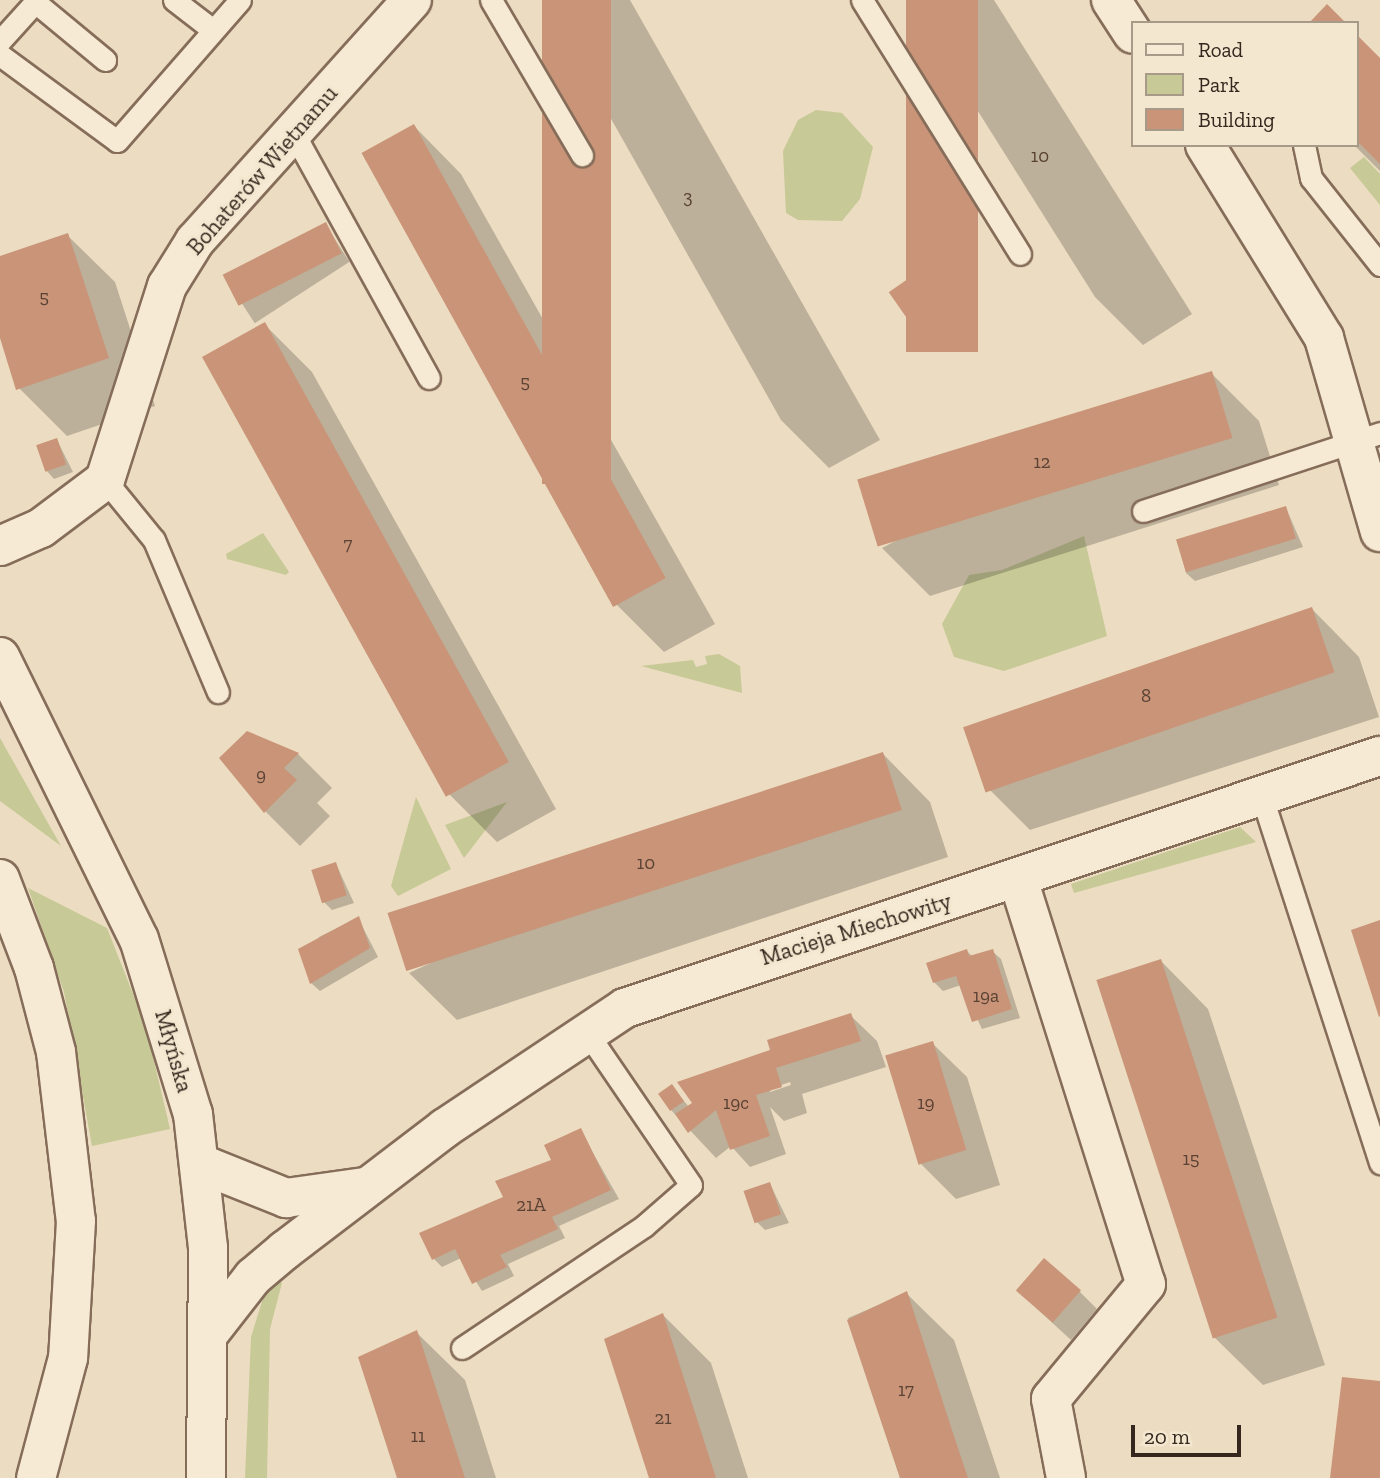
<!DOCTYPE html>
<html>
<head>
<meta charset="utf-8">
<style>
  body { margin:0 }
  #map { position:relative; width:1380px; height:1478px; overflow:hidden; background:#ecdcc1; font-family:"Zilla Slab",serif }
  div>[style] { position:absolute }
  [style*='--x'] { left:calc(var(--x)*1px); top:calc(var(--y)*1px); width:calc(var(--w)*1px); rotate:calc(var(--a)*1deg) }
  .green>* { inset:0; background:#c7c996 }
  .shadow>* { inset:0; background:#0003; transform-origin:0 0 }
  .building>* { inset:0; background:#c99478; transform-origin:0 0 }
  .roads { filter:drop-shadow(2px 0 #856d5a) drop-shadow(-2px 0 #856d5a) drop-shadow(0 2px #856d5a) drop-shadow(0 -2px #856d5a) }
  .lane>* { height:21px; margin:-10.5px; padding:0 10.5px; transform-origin:10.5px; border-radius:10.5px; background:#f7ead4 }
  .street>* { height:38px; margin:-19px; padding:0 19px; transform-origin:19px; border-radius:19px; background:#f7ead4 }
  .secondary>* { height:38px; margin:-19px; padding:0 19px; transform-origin:19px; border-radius:19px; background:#f7ead4 }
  span { translate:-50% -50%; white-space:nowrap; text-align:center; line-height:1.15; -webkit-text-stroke:6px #f4e7d0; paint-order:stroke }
  .number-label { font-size:19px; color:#5a4234 }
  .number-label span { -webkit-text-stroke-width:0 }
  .street-label { font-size:23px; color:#35271d }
  .legend { position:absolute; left:1131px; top:21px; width:228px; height:126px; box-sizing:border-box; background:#f4e7d0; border:2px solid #a89a88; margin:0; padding:9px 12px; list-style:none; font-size:21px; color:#35271d }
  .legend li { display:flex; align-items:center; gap:14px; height:35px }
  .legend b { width:35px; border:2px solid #a89a88 }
  .scale { position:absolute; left:1131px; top:1425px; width:110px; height:32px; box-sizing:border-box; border:4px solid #35271d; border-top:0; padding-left:9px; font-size:21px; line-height:24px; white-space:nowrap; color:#35271d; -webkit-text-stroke:5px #f4e7d0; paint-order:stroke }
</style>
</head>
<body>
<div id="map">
  <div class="green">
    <i style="clip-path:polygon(816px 110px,842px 113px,873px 147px,860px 199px,842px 221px,798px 220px,786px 213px,783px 151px,798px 120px)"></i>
    <i style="clip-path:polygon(1364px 157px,1380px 174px,1380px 205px,1350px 168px)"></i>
    <i style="clip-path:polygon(263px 533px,289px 572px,286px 575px,227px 559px,226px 554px)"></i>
    <i style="clip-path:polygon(1084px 536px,1107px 636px,1004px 671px,954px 657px,942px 624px,969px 575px,1002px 570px)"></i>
    <i style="clip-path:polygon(719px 654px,740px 666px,742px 693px,641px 666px,693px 660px,696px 667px,707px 664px,705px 656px)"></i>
    <i style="clip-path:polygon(0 738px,61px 846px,0 801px)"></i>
    <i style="clip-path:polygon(416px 797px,451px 869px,398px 896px,391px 886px)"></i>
    <i style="clip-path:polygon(507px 802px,464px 858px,445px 825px)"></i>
    <i style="clip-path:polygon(1240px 827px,1256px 842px,1074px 893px,1071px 884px)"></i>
    <i style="clip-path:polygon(28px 888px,107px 928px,146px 1027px,170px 1129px,92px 1146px,64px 992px)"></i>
    <i style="clip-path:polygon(277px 1280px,282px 1283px,270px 1329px,267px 1478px,245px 1478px,251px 1337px,265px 1292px)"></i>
  </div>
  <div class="shadow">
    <i style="clip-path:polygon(544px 0,630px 0,880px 440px,829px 468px,781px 420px)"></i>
    <i style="clip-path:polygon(908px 0,994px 0,1192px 314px,1143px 345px,1095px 297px)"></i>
    <i style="clip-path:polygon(1357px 37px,1380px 60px,1380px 171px,1354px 145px)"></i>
    <i style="clip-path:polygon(414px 126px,461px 174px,715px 624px,664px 652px,616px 604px)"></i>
    <i style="left:325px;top:224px;width:45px;height:113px;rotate:57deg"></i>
    <i style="clip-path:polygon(67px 235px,115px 282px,155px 406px,67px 436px,19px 388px,0 334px,0 261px)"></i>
    <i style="clip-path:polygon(927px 248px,945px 273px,929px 283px,921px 274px)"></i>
    <i style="clip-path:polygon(915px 276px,940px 310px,916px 326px,908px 318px)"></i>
    <i style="clip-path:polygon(264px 324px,312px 372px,556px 809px,497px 842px,449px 794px)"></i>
    <i style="clip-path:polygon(1211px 373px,1259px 421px,1279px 485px,930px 596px,882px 548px)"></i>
    <i style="clip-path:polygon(57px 440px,73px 472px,54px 479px,46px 470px)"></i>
    <i style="clip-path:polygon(1286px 508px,1303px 547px,1195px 581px,1186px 573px,1178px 542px)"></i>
    <i style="clip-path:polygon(1312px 609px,1359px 657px,1379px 717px,1030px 830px,983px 783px)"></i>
    <i style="clip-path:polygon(247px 733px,298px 754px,332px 788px,317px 803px,330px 816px,300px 846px,265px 811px)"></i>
    <i style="clip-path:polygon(883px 754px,930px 802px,948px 857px,457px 1020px,409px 973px)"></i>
    <i style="clip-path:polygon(336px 864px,354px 903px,332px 910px,324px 902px)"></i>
    <i style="clip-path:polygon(358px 918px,378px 957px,320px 991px,311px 983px,319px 937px)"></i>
    <i style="clip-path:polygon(967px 951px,973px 957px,992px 951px,1001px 959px,1020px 1018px,982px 1029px,961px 985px,943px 991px,934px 982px)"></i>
    <i style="clip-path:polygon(1161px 961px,1208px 1009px,1325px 1365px,1263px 1385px,1215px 1338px)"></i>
    <i style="clip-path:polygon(evenodd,850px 1015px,877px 1041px,886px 1067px,802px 1094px,807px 1113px,784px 1121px,770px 1107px,786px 1154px,750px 1167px,731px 1146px,716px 1158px,671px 1110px,672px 1087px,689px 1107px,772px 1051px,850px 1015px,790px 1082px,791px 1085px,770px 1092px,770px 1089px,790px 1082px)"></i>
    <i style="clip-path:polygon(932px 1043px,967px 1077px,1000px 1185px,956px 1199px,921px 1164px)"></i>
    <i style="clip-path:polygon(580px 1130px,619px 1199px,559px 1226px,565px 1238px,508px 1264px,514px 1276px,482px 1291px,461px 1258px,442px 1267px,434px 1259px,553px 1161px)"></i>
    <i style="clip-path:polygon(770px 1184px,789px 1223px,765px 1230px,757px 1222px)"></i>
    <i style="clip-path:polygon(1079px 1291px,1097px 1309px,1071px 1340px,1035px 1307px)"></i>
    <i style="clip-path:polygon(906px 1293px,954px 1340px,1000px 1478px,900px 1478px,848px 1318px)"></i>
    <i style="clip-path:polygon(663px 1315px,711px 1363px,748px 1478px,651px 1478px)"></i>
    <i style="clip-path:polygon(417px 1333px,465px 1380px,496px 1478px,399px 1478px)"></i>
  </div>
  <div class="building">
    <i style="left:542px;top:0;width:69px;height:484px"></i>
    <i style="left:906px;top:0;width:72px;height:352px"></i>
    <i style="clip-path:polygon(1327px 4px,1346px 23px,1309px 23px)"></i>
    <i style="clip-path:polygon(1357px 35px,1380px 58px,1380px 164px,1357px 141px)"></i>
    <i style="left:414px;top:124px;width:519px;height:60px;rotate:61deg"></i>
    <i style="left:326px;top:222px;width:35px;height:116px;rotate:63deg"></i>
    <i style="clip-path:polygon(68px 233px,109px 358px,16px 390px,0 338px,0 256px)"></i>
    <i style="left:927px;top:246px;width:21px;height:21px;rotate:59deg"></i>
    <i style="left:915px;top:274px;width:32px;height:32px;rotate:55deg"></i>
    <i style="left:265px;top:322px;width:503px;height:72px;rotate:61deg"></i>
    <i style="left:1212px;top:371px;width:70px;height:371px;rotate:73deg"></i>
    <i style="left:57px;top:438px;width:28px;height:22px;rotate:71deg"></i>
    <i style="left:1286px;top:506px;width:34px;height:115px;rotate:73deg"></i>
    <i style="left:1312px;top:607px;width:69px;height:369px;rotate:71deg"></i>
    <i style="clip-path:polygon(247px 731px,299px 753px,284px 768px,297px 780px,264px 813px,219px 758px)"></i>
    <i style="left:883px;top:752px;width:61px;height:521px;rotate:72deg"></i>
    <i style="left:336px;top:862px;width:35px;height:26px;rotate:72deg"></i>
    <i style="clip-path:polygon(359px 916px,370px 948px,310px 984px,298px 949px)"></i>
    <i style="clip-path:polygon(1380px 920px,1380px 1016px,1379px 1017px,1351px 930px)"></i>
    <i style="clip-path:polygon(967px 949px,969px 956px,993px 949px,1012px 1009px,972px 1022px,956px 976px,933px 983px,926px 963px)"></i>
    <i style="left:1161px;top:959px;width:377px;height:68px;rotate:72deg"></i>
    <i style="clip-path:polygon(851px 1013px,861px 1041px,776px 1068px,782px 1087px,756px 1095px,770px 1136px,730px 1150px,716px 1110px,688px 1133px,675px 1114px,692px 1103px,677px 1082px,770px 1050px,767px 1040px)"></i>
    <i style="left:933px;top:1041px;width:114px;height:50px;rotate:73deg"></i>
    <i style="left:672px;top:1084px;width:21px;height:17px;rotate:55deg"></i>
    <i style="clip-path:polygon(581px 1128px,611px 1190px,552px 1217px,558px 1229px,500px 1255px,507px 1267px,472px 1284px,455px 1249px,432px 1260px,419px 1233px,503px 1197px,495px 1181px,551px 1160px,544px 1145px)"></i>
    <i style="left:770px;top:1182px;width:34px;height:28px;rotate:71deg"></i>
    <i style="left:1044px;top:1258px;width:49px;height:43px;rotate:41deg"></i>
    <i style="clip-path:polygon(907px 1291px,952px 1430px,968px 1478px,900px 1478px,847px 1320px)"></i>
    <i style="clip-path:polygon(663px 1313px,716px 1478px,649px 1478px,604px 1339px)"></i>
    <i style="clip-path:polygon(417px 1330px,465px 1478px,397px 1478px,370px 1394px,358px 1357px)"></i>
    <i style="clip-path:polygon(1342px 1377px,1380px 1381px,1380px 1478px,1330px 1478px)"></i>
  </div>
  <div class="roads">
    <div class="lane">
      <i style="--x:174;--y:0;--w:49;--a:37.6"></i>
      <i style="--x:491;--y:0;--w:180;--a:59.6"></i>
      <i style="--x:862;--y:0;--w:299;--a:58.1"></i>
      <i style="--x:35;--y:2;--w:91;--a:39.6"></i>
      <i style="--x:0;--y:41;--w:55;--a:-47.9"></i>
      <i style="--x:0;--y:55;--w:145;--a:36.3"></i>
      <i style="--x:117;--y:141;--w:187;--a:-48.9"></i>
      <i style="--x:293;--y:132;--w:281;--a:61.1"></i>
      <i style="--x:1304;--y:145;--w:34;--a:78"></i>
      <i style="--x:1311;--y:178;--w:111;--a:51.6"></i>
      <i style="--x:105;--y:480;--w:77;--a:50.8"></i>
      <i style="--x:154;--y:540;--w:165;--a:67.2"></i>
      <i style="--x:1143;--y:511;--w:250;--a:-18.2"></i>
      <i style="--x:1261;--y:794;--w:388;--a:72.1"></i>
      <i style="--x:462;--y:1348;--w:219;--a:-33.8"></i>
      <i style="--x:644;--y:1226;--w:62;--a:-41.1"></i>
      <i style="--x:691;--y:1185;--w:186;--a:-124.3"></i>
    </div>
    <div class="street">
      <i style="--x:1111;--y:0;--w:40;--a:57.1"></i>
      <i style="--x:1205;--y:145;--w:227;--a:58.3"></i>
      <i style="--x:1324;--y:338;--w:202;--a:73.9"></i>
      <i style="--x:0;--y:546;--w:45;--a:-23.7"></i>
      <i style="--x:41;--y:528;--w:80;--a:-36.9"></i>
      <i style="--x:105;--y:480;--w:204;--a:-72.3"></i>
      <i style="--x:167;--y:286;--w:53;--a:-58.1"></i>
      <i style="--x:195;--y:241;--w:324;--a:-48"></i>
      <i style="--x:1018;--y:879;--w:425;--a:72.5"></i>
      <i style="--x:1146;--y:1284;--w:149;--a:129.6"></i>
      <i style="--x:1051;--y:1399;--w:80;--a:79.2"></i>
      <i style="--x:201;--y:1164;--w:92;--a:21.8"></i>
      <i style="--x:286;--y:1198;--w:79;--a:-8"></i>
      <i style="--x:210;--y:1332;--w:70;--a:-52"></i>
      <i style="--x:253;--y:1277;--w:42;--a:-40.2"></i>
      <i style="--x:285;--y:1250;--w:201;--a:-37.3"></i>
      <i style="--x:445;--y:1128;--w:216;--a:-33.7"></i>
      <i style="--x:625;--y:1008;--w:796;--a:-18.46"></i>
    </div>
    <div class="secondary">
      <i style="--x:0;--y:657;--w:314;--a:63.8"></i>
      <i style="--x:139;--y:939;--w:183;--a:72.9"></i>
      <i style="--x:193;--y:1114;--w:135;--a:83.6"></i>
      <i style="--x:208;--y:1248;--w:230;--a:90.5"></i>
      <i style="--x:0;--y:879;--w:95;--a:69.1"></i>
      <i style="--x:34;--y:968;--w:87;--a:75.3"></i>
      <i style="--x:56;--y:1052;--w:170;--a:83.3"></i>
      <i style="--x:76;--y:1221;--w:137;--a:93.3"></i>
      <i style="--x:68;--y:1358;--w:124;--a:104.9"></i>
    </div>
  </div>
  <div class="number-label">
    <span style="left:1040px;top:156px">10</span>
    <span style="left:688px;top:197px">3</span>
    <span style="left:44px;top:297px">5</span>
    <span style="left:525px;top:382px">5</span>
    <span style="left:1042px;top:462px">12</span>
    <span style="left:348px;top:544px">7</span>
    <span style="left:1146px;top:696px">8</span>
    <span style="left:261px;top:775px">9</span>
    <span style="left:646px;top:863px">10</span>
    <span style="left:986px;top:996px">19a</span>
    <span style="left:736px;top:1103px">19c</span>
    <span style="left:926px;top:1103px">19</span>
    <span style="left:1191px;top:1159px">15</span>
    <span style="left:531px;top:1205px">21A</span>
    <span style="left:906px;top:1390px">17</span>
    <span style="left:663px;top:1418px">21</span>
    <span style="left:418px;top:1436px">11</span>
  </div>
  <div class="street-label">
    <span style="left:262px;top:170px;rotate:-49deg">Bohaterów Wietnamu</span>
    <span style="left:856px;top:929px;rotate:-17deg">Macieja Miechowity</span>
    <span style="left:174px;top:1051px;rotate:74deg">Młyńska</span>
  </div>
  <ul class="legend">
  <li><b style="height:9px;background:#f7ead4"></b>Road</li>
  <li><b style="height:19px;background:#c7c996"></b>Park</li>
  <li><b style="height:19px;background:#c99478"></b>Building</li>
  </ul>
  <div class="scale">20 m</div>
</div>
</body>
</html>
